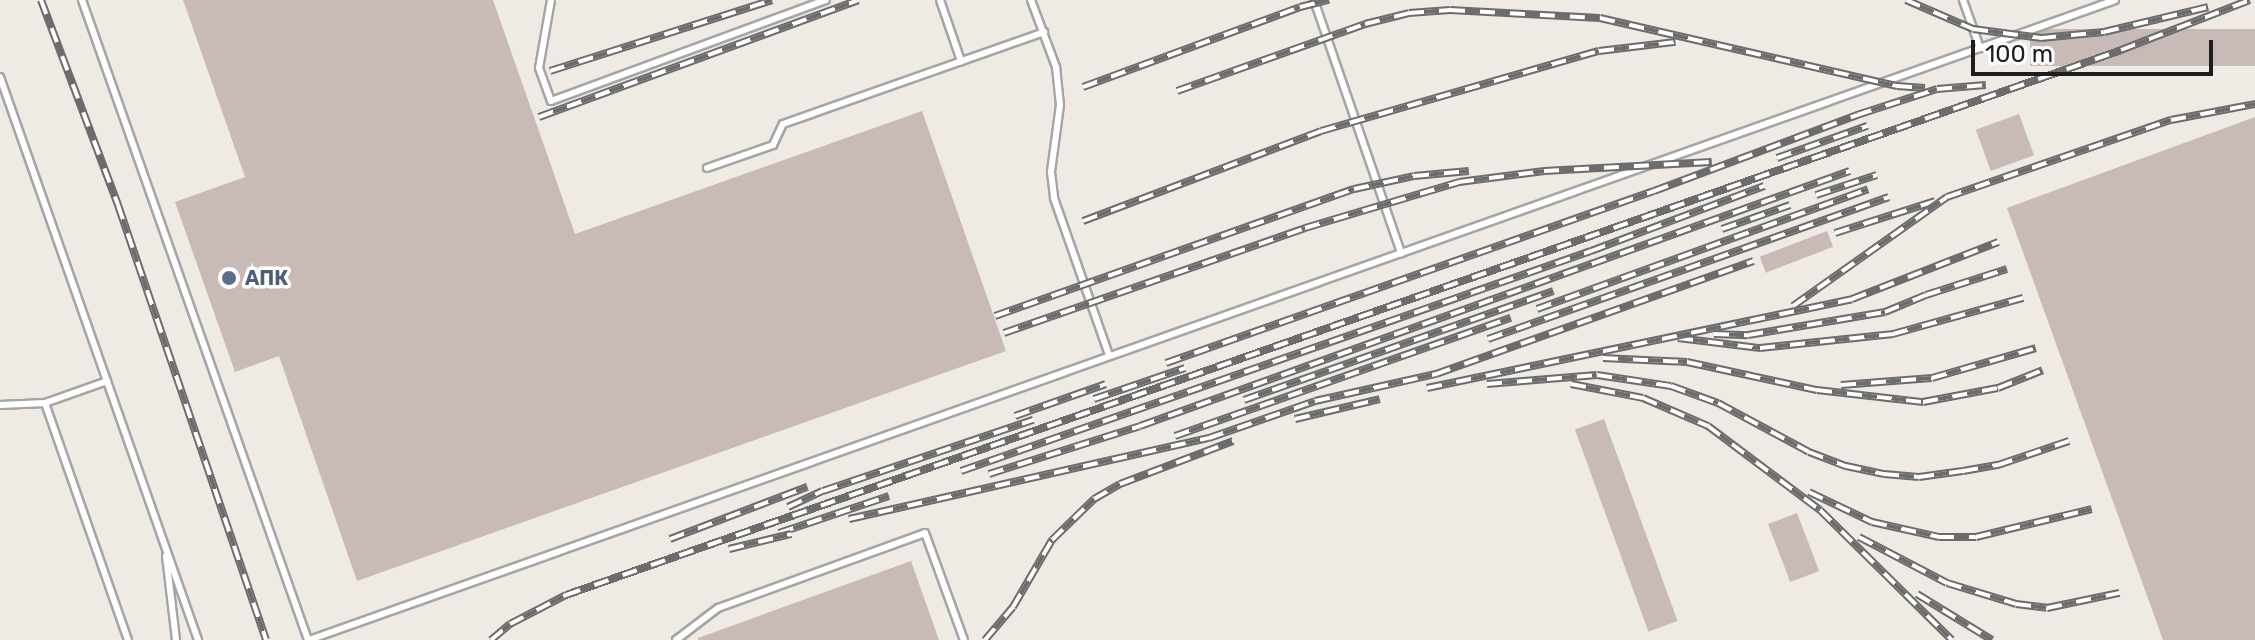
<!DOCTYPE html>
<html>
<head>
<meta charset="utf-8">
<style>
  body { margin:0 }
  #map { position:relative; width:2255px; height:640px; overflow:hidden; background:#f0eae4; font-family:Rubik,sans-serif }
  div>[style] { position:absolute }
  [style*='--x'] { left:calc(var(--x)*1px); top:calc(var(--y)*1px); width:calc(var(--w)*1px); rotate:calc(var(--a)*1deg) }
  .building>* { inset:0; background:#c8bbb7; transform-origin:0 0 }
  .roads { filter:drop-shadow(2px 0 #a5a5a5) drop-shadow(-2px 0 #a5a5a5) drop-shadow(0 2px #a5a5a5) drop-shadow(0 -2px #a5a5a5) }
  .lane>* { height:6px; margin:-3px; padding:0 3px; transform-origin:3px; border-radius:3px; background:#fff }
  .rail>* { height:8px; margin-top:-4px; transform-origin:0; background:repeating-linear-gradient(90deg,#fff 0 15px,#6c6c6c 0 30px); box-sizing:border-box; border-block:2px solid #6c6c6c }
  .dots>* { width:22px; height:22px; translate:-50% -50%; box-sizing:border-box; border:4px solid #fff; border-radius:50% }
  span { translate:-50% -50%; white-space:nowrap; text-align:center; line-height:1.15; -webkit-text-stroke:7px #fff; paint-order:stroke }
  .service-label { font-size:20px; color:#4e5e75; font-weight:700 }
  .left { translate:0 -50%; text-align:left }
  .scale { position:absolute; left:1971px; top:40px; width:242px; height:36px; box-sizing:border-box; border:4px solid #1e1e1e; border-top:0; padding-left:10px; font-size:24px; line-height:28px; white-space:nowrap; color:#1e1e1e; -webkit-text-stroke:6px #fff; paint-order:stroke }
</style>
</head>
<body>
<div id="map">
  <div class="building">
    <i style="clip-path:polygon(183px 0,493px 0,575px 234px,922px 111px,1006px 351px,357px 581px,279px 356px,235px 372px,175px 202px,245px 177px)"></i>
    <i style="left:2255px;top:29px;width:37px;height:225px;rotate:90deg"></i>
    <i style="left:2019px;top:114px;width:44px;height:46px;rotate:70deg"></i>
    <i style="clip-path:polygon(2255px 117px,2255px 640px,2163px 640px,2007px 208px)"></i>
    <i style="left:1827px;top:231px;width:17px;height:72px;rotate:69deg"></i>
    <i style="left:1604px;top:419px;width:215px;height:31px;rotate:70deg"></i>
    <i style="left:1797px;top:513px;width:62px;height:31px;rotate:69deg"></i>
    <i style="clip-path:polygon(911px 561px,939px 640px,698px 640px,698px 638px)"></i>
  </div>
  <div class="roads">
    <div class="lane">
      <i style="--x:82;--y:0;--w:679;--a:70.55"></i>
      <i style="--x:551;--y:0;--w:69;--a:100"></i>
      <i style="--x:539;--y:68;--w:35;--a:70"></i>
      <i style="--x:551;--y:101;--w:293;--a:-20.2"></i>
      <i style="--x:940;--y:0;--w:65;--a:71"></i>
      <i style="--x:1031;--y:0;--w:72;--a:69.5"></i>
      <i style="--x:1056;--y:67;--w:38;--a:84"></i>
      <i style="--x:1060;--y:105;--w:68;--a:97.7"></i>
      <i style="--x:1051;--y:172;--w:26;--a:83"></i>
      <i style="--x:1054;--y:198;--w:166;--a:70.7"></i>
      <i style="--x:1314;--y:0;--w:268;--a:71"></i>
      <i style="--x:1963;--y:0;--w:51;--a:70.5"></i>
      <i style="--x:0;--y:77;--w:597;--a:70.62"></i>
      <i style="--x:707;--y:168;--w:70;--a:-19.2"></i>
      <i style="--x:773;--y:145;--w:23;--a:-65"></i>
      <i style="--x:783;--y:124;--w:277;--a:-19.4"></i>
      <i style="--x:45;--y:403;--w:251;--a:70.7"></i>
      <i style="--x:0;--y:405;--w:45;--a:-2.5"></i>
      <i style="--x:45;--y:403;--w:66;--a:-19.5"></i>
      <i style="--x:166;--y:556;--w:85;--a:83.2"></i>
      <i style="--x:309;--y:640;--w:1916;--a:-19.51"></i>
      <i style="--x:676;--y:640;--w:53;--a:-37.3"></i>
      <i style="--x:718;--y:608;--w:220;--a:-19.9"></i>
      <i style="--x:925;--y:533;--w:114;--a:70"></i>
    </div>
  </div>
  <div class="rail">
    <i style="--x:41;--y:0;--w:219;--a:69.4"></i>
    <i style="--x:118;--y:205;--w:459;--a:71.2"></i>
    <i style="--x:1906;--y:0;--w:73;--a:23.4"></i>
    <i style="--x:1973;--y:29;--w:69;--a:7.5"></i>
    <i style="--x:2041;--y:38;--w:63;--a:-5.4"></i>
    <i style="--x:2104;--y:32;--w:107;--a:-13.5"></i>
    <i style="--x:550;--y:71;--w:233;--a:-17.7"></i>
    <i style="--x:1083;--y:87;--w:231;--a:-20.2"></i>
    <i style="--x:1300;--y:7;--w:30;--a:-14"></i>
    <i style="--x:1177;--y:91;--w:200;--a:-19.6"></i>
    <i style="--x:1365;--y:24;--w:45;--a:-14"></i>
    <i style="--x:1409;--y:13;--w:41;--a:-4.2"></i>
    <i style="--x:1450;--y:10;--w:150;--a:3.1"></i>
    <i style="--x:1600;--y:18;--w:305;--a:12.9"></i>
    <i style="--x:1897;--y:86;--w:28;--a:4"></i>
    <i style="--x:539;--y:117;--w:340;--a:-20.1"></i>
    <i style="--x:1777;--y:158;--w:96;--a:-19.6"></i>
    <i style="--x:1816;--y:195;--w:64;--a:-18.2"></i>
    <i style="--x:1083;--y:221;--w:254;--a:-20.7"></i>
    <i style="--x:1321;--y:131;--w:289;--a:-16.1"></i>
    <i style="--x:1599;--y:51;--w:77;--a:-6.8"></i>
    <i style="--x:1722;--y:229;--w:72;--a:-19.4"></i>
    <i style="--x:1835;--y:233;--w:105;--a:-17.7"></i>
    <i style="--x:1793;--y:306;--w:189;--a:-35.3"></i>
    <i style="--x:1947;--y:197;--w:237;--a:-19"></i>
    <i style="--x:2171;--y:120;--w:86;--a:-10.8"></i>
    <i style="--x:1537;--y:309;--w:352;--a:-19.9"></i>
    <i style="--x:995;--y:316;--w:381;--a:-19.5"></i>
    <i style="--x:1354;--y:189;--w:61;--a:-12.2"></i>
    <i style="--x:1414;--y:176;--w:55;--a:-5.2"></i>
    <i style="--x:1004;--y:333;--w:319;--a:-19.2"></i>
    <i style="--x:1305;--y:228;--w:161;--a:-16.6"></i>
    <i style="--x:1459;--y:182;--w:86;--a:-7.4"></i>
    <i style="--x:1544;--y:171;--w:168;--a:-3.1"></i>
    <i style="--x:1714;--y:334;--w:34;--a:2"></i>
    <i style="--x:1748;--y:335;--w:139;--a:-9.5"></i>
    <i style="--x:1885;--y:312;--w:44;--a:-22.5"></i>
    <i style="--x:1926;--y:295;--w:85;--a:-17.8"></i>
    <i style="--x:1678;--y:338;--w:83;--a:7"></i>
    <i style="--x:1760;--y:348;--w:134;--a:-6"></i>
    <i style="--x:1893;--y:334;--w:135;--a:-15.5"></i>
    <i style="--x:1488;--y:339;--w:425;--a:-19.5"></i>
    <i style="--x:1603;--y:358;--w:84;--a:2.7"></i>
    <i style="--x:1687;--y:362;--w:133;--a:12.2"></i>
    <i style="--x:1817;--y:390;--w:107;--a:6.5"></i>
    <i style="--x:1923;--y:402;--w:76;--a:-10.6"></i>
    <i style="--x:1998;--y:388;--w:48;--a:-21.8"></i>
    <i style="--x:1166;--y:363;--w:517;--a:-19.42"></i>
    <i style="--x:1654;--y:191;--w:217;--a:-20.5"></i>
    <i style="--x:1857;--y:115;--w:84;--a:-18"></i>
    <i style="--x:1937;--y:89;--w:49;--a:-4.7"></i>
    <i style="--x:1487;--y:384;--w:110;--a:-4.7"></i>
    <i style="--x:1597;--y:375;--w:75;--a:8.5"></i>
    <i style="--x:1671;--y:386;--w:50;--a:19.9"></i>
    <i style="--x:1718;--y:403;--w:103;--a:28.3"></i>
    <i style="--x:1809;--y:452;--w:40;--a:21"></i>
    <i style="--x:1846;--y:466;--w:39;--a:12"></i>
    <i style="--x:1884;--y:474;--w:35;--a:5"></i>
    <i style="--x:1919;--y:477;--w:44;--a:-7.8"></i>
    <i style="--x:1963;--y:471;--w:36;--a:-10"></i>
    <i style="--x:1998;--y:465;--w:75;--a:-18.7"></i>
    <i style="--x:1571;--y:384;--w:73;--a:11"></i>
    <i style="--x:1643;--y:398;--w:71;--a:23.3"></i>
    <i style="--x:1708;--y:426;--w:140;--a:36.9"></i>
    <i style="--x:1820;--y:510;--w:185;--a:44.6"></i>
    <i style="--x:1841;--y:385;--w:91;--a:-4.4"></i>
    <i style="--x:1932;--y:378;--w:108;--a:-16.1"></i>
    <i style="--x:1427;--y:388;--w:434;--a:-11.8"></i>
    <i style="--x:1852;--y:299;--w:157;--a:-21.3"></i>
    <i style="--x:1094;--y:399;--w:96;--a:-18.8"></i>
    <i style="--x:1244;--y:400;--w:328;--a:-19.4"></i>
    <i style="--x:1015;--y:416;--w:96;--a:-19.4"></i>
    <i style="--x:1295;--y:419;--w:87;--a:-13.2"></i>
    <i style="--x:1175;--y:436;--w:356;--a:-19.4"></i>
    <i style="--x:961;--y:471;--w:667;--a:-19.25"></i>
    <i style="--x:1591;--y:251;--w:185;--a:-20.6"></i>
    <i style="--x:989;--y:474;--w:158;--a:-17.6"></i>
    <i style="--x:1140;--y:426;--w:754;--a:-19.76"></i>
    <i style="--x:1809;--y:492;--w:70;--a:25.5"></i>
    <i style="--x:1872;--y:522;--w:69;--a:12.6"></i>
    <i style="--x:1939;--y:537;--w:37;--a:0"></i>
    <i style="--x:1976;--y:537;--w:119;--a:-13.6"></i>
    <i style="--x:788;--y:507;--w:38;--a:-25"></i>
    <i style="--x:823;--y:491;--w:222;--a:-18.7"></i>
    <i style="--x:849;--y:519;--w:369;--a:-12.7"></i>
    <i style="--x:1209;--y:438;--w:112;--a:-19.2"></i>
    <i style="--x:1315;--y:401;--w:124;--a:-12.6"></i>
    <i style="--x:1436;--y:374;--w:337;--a:-19.6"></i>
    <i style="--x:779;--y:533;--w:116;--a:-18.6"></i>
    <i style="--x:1859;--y:537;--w:99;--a:27.6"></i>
    <i style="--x:1947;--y:583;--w:72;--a:16.9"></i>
    <i style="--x:2016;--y:604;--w:31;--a:7"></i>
    <i style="--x:2047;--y:608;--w:74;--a:-11.8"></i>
    <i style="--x:670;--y:539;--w:147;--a:-20.8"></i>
    <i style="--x:729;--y:549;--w:64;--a:-13.6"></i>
    <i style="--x:1917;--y:594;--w:88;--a:31.5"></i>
    <i style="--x:491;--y:640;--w:25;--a:-40"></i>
    <i style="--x:510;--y:624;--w:63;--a:-27.4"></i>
    <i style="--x:566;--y:595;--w:1648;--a:-19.31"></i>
    <i style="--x:2121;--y:50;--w:138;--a:-21.2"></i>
    <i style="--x:985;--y:640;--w:43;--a:-49.7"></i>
    <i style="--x:1013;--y:607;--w:78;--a:-59.8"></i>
    <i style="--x:1052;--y:540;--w:59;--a:-44.3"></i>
    <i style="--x:1094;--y:499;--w:30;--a:-30"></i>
    <i style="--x:1120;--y:484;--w:121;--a:-20.8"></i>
  </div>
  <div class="dots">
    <i style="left:229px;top:278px;background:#5c6f8a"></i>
  </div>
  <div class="service-label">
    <span class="left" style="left:245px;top:278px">АПК</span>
  </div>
  <div class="scale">100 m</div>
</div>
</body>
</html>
